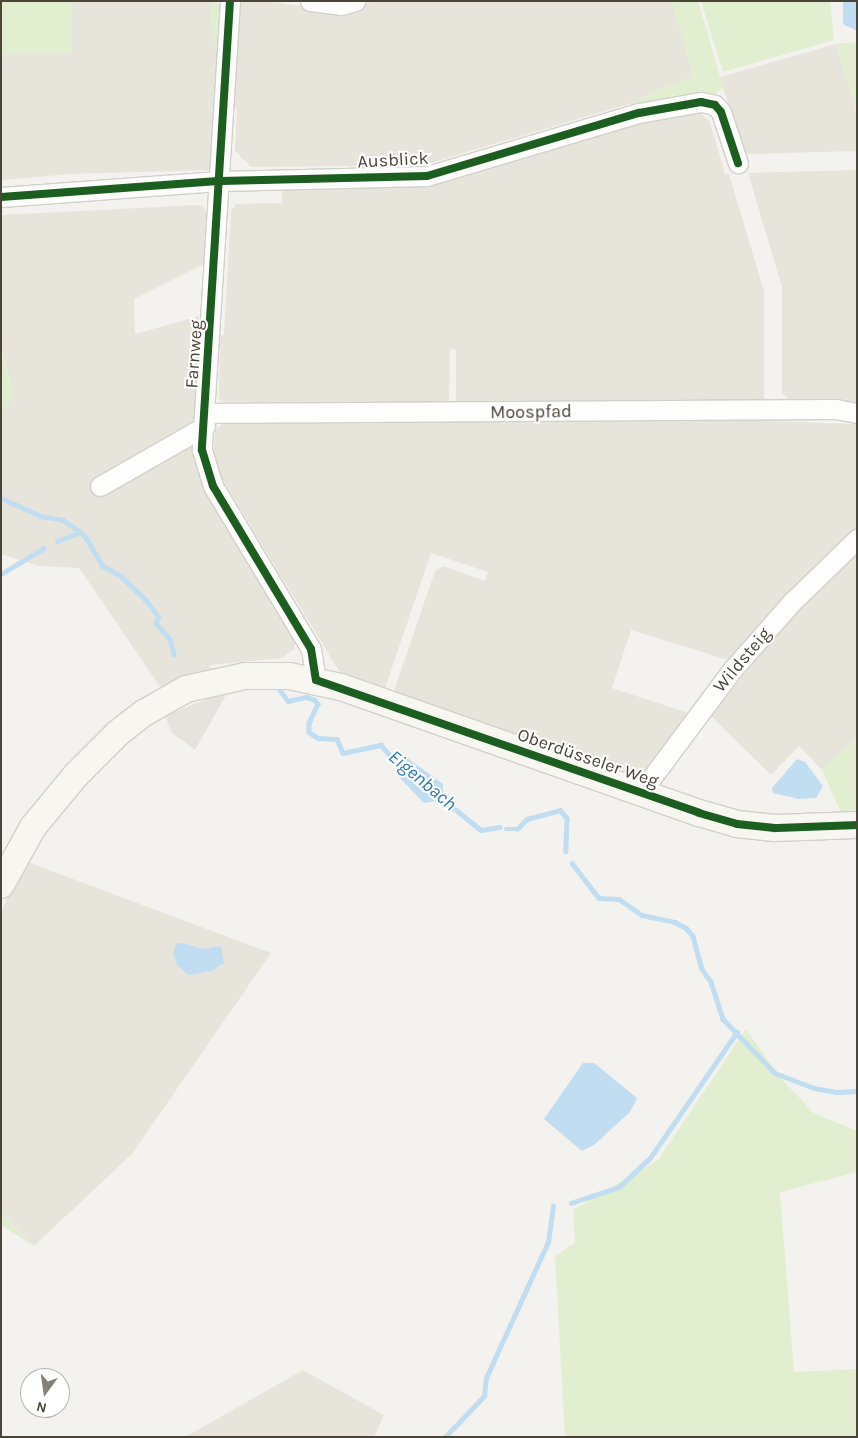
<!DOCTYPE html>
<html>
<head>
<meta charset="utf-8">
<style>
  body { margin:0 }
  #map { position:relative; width:858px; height:1438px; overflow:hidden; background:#f4f2ee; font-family:Karla,sans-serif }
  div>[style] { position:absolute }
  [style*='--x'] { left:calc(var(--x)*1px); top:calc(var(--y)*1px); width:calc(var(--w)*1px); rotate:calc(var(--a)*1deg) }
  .residential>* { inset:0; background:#e7e4dc }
  .green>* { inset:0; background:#e1eecf; transform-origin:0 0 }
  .parking>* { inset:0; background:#e6e3df }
  .water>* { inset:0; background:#c0ddf1 }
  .stream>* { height:4.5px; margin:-2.25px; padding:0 2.25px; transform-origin:2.25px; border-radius:2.25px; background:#c0ddf1 }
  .roads { filter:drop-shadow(1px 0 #d2d0cb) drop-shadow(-1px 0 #d2d0cb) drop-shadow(0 1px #d2d0cb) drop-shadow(0 -1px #d2d0cb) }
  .street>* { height:19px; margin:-9.5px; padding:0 9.5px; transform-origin:9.5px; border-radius:9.5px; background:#fdfdfc }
  .secondary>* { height:26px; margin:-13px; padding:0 13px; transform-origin:13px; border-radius:13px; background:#f7f6f1 }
  .cycleway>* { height:8px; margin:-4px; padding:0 4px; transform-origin:4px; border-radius:4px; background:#1b5e20 }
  span { translate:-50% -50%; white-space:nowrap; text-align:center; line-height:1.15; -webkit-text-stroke:4px #fff; paint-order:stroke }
  .street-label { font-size:18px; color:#4b4439 }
  .water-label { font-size:19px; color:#2e7ab2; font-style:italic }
  .frame { position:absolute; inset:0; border:2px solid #4b4439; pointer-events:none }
  .north { position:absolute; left:20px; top:1368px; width:50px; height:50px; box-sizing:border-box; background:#fff; border:1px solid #b7b4b0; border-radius:50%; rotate:194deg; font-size:14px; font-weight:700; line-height:20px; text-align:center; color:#4b4439 }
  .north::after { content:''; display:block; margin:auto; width:18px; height:22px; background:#868178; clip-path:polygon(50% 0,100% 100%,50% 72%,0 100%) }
</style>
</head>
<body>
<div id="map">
  <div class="residential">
    <i style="clip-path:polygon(72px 1px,210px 1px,213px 42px,222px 42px,214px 170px,71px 174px,1px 180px,1px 54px,67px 50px)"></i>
    <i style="clip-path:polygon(238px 1px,265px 1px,339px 11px,374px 1px,672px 1px,693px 75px,632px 103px,427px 164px,426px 160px,364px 166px,251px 167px,235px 151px,237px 108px,232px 109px)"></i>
    <i style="clip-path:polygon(836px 44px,857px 114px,857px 151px,743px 154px,720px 77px)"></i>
    <i style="clip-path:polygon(692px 111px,700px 112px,710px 122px,725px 174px,729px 174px,764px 291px,764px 402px,459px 402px,456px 400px,456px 350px,450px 349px,449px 403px,227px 404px,219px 399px,220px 335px,224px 335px,231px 211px,236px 204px,282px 203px,282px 186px,427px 182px,645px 118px)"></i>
    <i style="clip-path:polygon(857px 170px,857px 405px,789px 401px,782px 392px,782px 287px,748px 173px)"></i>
    <i style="clip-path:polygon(197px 205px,203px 206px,208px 217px,206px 263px,134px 299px,135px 334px,199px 316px,197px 425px,193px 440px,296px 640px,294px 649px,282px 658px,209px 665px,212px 670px,161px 688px,79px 568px,39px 566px,1px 554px,1px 414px,14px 395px,1px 345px,1px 215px)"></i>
    <i style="clip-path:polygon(697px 419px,857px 424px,857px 532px,728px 660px,631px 630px,612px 688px,688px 713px,640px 778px,393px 694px,435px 571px,443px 566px,485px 581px,488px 572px,431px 553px,384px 691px,342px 676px,213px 464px,215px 431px,223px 423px)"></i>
    <i style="clip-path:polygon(857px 551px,857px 738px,822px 770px,799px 746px,771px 775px,711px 716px,776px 635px,773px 632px)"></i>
    <i style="clip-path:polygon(25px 861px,271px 953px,132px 1154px,34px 1246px,1px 1213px,1px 912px)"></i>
    <i style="clip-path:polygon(303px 1370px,384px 1415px,374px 1437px,185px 1437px)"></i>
  </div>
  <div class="green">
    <i style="left:1px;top:1px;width:71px;height:53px"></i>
    <i style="clip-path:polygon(210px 1px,221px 5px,222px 42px,213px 43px)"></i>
    <i style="clip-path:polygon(672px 1px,698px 1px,723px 87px,713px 97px,634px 111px,632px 103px,693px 75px)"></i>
    <i style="clip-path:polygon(701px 1px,830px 1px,834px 40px,723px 72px)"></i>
    <i style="clip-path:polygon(857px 42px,857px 114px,836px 44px)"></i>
    <i style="clip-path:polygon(1px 345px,14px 395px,1px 414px)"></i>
    <i style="clip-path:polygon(857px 738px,857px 821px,842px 815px,822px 770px)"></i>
    <i style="clip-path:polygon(746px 1029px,781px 1079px,814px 1113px,857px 1131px,857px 1172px,780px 1192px,794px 1372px,857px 1369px,857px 1437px,565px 1437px,555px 1256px,575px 1243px,573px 1210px,658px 1160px)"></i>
    <i style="clip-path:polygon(1px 1213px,34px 1246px,1px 1225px)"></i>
  </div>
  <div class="parking">
    <i style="clip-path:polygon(222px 693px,226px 695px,195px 750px,172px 733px,165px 716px)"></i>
  </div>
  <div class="water">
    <i style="clip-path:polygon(843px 1px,857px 1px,857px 31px,843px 24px)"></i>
    <i style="clip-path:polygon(391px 757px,406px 757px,443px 784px,443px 800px,424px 803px,398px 776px)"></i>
    <i style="clip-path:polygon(797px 759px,805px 762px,823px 786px,816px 798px,799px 799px,773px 793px,772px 788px)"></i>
    <i style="clip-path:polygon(182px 943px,204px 949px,221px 946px,224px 963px,211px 971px,188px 975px,177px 965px,173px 954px,176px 944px)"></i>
    <i style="clip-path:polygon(583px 1063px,594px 1063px,637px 1098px,630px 1112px,594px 1145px,582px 1151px,544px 1119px)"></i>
  </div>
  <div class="stream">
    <i style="--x:1;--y:498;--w:44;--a:24.2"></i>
    <i style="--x:41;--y:516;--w:22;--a:10"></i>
    <i style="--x:63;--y:520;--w:21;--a:35"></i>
    <i style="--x:57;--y:541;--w:25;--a:-21"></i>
    <i style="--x:80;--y:532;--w:6;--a:39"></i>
    <i style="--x:85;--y:536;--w:35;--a:59"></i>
    <i style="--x:103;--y:566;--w:21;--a:29"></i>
    <i style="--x:121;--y:576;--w:35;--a:44"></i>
    <i style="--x:146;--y:600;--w:21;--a:53"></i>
    <i style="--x:159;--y:617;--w:7;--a:117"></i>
    <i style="--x:156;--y:623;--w:21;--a:49"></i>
    <i style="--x:170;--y:639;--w:16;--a:75"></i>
    <i style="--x:1;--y:574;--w:50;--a:-31.2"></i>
    <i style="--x:280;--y:690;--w:14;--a:54"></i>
    <i style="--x:288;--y:701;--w:18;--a:-13"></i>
    <i style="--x:306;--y:697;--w:9;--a:18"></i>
    <i style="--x:315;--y:700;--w:5;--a:53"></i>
    <i style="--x:318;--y:704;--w:21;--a:115"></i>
    <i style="--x:309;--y:723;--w:9;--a:90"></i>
    <i style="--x:309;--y:732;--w:11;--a:34"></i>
    <i style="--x:318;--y:738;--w:19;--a:3"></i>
    <i style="--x:337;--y:739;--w:15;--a:67"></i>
    <i style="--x:343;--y:753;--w:39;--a:-12"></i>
    <i style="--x:381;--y:745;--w:20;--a:49"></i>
    <i style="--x:439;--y:796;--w:54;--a:39"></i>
    <i style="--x:481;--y:830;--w:19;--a:-9"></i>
    <i style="--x:506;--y:829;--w:11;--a:0"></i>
    <i style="--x:517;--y:829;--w:14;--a:-45"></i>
    <i style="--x:527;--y:819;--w:34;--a:-15"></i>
    <i style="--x:560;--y:810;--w:11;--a:49"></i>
    <i style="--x:567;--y:818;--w:33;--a:92"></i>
    <i style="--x:572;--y:863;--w:44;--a:52.4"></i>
    <i style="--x:599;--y:898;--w:20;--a:3"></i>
    <i style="--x:619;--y:899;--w:28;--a:35"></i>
    <i style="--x:642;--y:915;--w:34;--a:12"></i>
    <i style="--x:675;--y:922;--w:13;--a:29"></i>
    <i style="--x:686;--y:928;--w:11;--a:49"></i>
    <i style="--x:693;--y:936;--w:34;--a:75"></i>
    <i style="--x:702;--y:969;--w:16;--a:55"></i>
    <i style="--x:711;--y:982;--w:39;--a:72"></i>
    <i style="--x:723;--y:1019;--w:75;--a:46.1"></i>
    <i style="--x:775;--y:1073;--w:42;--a:21"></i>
    <i style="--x:814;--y:1088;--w:23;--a:10"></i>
    <i style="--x:837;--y:1092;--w:20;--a:-3"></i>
    <i style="--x:571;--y:1203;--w:51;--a:-18.4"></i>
    <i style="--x:619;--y:1187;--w:42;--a:-43.1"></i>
    <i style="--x:650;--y:1158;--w:153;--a:-55.4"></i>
    <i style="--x:445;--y:1437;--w:57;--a:-46.4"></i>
    <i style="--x:484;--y:1396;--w:18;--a:-84"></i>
    <i style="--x:486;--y:1378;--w:149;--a:-65.5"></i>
    <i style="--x:548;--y:1242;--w:36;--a:-82"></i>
  </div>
  <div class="roads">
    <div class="street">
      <i style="--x:230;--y:1;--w:450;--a:93.6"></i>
      <i style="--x:202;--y:450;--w:38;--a:73"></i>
      <i style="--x:213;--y:486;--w:190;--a:59"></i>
      <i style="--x:311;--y:649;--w:31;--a:81"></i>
      <i style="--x:310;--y:1;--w:31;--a:7"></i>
      <i style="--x:341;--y:5;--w:15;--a:-16"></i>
      <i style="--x:1;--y:197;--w:221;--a:-4.2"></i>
      <i style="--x:221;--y:181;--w:206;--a:-1.4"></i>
      <i style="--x:427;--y:176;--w:221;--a:-16.6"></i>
      <i style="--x:639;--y:113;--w:63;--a:-10.1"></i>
      <i style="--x:701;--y:102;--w:14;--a:12"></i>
      <i style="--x:715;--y:105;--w:9;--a:49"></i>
      <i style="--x:721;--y:112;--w:54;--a:71.6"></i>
      <i style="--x:205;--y:413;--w:631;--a:-0.36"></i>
      <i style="--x:836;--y:409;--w:21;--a:11"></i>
      <i style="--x:100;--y:486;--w:121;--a:-29.7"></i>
      <i style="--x:641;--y:792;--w:152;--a:-53.3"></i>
      <i style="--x:732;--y:670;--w:91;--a:-48.6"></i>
      <i style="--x:792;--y:602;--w:91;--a:-44.1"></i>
    </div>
    <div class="secondary">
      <i style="--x:1;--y:885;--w:66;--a:-61.1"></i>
      <i style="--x:33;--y:827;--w:67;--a:-50.4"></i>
      <i style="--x:76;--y:775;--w:59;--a:-45"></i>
      <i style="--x:118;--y:733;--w:33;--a:-38"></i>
      <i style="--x:144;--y:713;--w:48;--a:-29.7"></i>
      <i style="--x:186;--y:689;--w:60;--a:-12.4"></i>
      <i style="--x:245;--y:676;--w:44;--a:0"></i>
      <i style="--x:289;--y:676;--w:53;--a:11.9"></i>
      <i style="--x:341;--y:687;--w:380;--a:19.4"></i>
      <i style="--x:699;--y:813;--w:40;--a:16"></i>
      <i style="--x:737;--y:824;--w:38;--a:6"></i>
      <i style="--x:775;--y:828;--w:82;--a:-2.1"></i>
    </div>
  </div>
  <div class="cycleway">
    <i style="--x:230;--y:1;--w:450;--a:93.6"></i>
    <i style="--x:202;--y:450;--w:38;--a:73"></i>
    <i style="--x:213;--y:486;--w:190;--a:59"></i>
    <i style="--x:311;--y:649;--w:31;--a:81"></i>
    <i style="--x:316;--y:680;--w:405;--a:19.1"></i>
    <i style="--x:699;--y:813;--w:40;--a:16"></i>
    <i style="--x:737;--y:824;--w:38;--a:6"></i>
    <i style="--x:775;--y:828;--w:82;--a:-2.1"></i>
    <i style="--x:1;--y:197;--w:221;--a:-4.2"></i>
    <i style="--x:221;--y:181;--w:206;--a:-1.4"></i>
    <i style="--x:427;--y:176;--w:221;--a:-16.6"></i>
    <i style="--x:639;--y:113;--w:63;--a:-10.1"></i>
    <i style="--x:701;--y:102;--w:14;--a:12"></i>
    <i style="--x:715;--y:105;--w:9;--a:49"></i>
    <i style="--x:721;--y:112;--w:54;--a:71.6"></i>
  </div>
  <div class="street-label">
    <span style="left:393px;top:160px;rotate:-3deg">Ausblick</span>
    <span style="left:194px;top:354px;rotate:-86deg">Farnweg</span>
    <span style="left:531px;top:412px;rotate:-1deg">Moospfad</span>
    <span style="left:742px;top:660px;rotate:-50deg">Wildsteig</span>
    <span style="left:588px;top:758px;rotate:19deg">Oberdüsseler Weg</span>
  </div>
  <div class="water-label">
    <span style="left:422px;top:781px;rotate:40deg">Eigenbach</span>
  </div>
  <div class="frame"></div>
  <div class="north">N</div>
</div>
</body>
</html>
